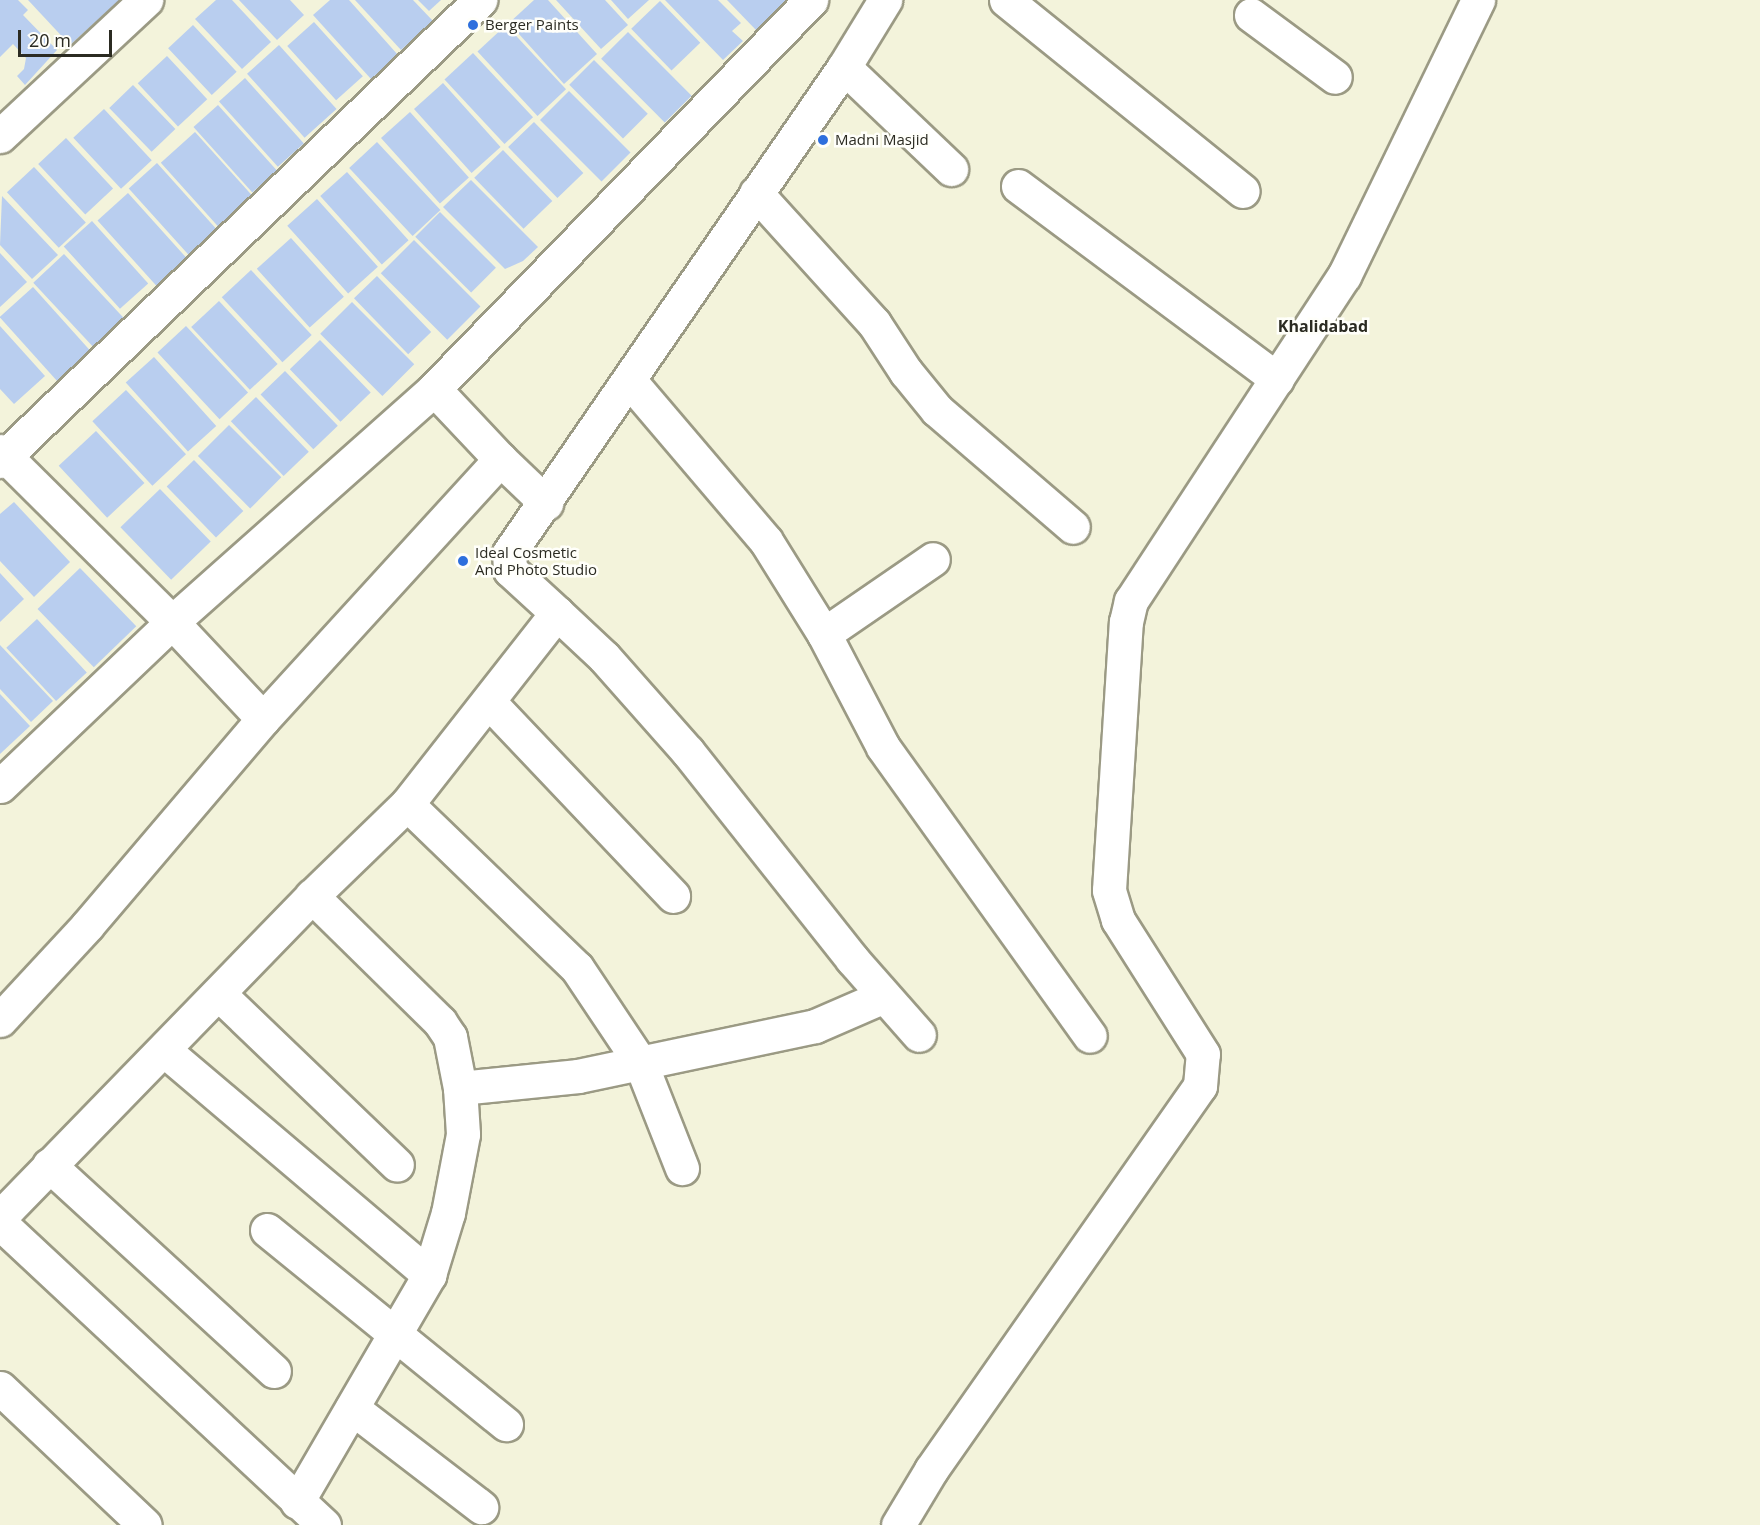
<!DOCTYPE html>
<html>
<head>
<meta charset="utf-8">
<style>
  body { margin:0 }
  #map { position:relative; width:1760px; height:1525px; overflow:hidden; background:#f3f3db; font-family:"Open Sans",sans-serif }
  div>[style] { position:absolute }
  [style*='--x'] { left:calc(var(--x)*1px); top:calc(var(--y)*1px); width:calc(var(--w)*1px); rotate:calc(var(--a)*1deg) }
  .building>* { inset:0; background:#b9ceef; transform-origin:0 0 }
  .roads { filter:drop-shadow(2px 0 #9b9a84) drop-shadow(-2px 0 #9b9a84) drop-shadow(0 2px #9b9a84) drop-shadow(0 -2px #9b9a84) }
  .minor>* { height:33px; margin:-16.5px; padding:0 16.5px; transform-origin:16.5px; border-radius:16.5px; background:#fff }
  .dots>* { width:16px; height:16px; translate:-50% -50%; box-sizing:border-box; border:3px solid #fffffa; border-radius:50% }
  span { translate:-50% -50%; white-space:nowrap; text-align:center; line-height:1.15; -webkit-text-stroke:5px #fffffa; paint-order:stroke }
  .poi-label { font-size:15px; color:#2b2b22 }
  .left { translate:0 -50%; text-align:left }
  .neighbourhood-label { font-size:16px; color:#2b2b22; font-weight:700 }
  .scale { position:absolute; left:18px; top:30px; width:94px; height:27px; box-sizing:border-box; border:3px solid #2b2b22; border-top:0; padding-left:8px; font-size:18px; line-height:21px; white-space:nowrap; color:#2b2b22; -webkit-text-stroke:4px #fffffa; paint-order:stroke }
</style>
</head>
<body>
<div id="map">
  <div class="building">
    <i style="clip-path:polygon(0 0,18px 0,28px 10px,23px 15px,57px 50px,25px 85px,17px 76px,24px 69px,26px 58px,13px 44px,0 57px)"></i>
    <i style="clip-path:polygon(28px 0,120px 0,70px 45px)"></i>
    <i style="clip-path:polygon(216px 0,232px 0,271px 42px,242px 69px,195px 19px)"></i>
    <i style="clip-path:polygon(239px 0,290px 0,304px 15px,277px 40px)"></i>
    <i style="clip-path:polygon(330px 0,349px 0,398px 55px,371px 79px,313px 15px)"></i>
    <i style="clip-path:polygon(355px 0,413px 0,433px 21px,401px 50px)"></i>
    <i style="clip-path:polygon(418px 0,441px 0,429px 11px)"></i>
    <i style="clip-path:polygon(534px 0,548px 0,597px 54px,564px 84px,509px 23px)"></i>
    <i style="clip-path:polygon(556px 0,605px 0,628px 25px,601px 49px)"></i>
    <i style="clip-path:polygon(611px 0,649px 0,628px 19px)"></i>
    <i style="clip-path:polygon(665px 0,718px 0,741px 23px,732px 31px,743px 41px,723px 60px)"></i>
    <i style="clip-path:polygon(727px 0,786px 0,787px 1px,756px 30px)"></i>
    <i style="left:660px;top:1px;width:58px;height:40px;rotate:46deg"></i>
    <i style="left:314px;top:22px;width:73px;height:36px;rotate:48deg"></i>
    <i style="left:193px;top:25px;width:64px;height:34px;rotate:47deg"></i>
    <i style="left:506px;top:25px;width:88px;height:39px;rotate:47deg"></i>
    <i style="left:628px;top:32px;width:90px;height:38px;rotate:45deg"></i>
    <i style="left:279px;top:45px;width:86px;height:43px;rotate:48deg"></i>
    <i style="left:473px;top:53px;width:88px;height:39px;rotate:47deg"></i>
    <i style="left:167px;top:56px;width:59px;height:40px;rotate:47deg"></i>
    <i style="left:594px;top:60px;width:76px;height:35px;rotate:45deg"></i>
    <i style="left:245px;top:78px;width:88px;height:35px;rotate:48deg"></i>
    <i style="left:443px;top:83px;width:86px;height:39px;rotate:48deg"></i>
    <i style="left:133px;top:85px;width:61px;height:33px;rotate:46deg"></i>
    <i style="left:569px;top:91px;width:87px;height:41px;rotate:45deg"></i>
    <i style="left:218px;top:105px;width:88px;height:33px;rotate:48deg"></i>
    <i style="left:104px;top:109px;width:70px;height:42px;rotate:47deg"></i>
    <i style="left:410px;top:112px;width:88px;height:39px;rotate:48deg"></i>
    <i style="left:534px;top:122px;width:71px;height:36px;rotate:46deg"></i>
    <i style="left:195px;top:132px;width:90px;height:46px;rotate:48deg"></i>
    <i style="left:66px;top:138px;width:69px;height:38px;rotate:47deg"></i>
    <i style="left:377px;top:142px;width:93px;height:38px;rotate:47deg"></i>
    <i style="left:503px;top:150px;width:71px;height:40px;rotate:46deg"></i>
    <i style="left:157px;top:163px;width:89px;height:38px;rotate:48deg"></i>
    <i style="left:34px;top:167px;width:76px;height:37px;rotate:47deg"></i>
    <i style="left:347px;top:172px;width:92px;height:36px;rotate:48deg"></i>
    <i style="clip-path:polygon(471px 180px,538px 247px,523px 261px,505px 269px,443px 207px)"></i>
    <i style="left:128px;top:193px;width:92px;height:41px;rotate:48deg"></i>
    <i style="clip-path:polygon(2px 196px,58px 255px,32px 279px,0 245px)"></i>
    <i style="left:317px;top:199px;width:91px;height:40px;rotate:48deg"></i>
    <i style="left:440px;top:212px;width:79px;height:35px;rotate:45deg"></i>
    <i style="left:92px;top:221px;width:84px;height:38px;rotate:48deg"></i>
    <i style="left:291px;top:238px;width:79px;height:46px;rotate:48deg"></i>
    <i style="left:414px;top:240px;width:94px;height:47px;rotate:45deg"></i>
    <i style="clip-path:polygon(0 253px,27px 282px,0 307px)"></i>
    <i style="left:64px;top:254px;width:90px;height:42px;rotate:47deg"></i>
    <i style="left:251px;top:270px;width:89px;height:40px;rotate:47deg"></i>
    <i style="left:377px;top:276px;width:78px;height:32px;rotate:46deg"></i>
    <i style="left:33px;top:287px;width:89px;height:45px;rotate:48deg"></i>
    <i style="left:219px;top:301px;width:86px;height:38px;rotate:47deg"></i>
    <i style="left:352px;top:302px;width:88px;height:45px;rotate:45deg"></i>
    <i style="clip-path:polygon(0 326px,45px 376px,14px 404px,0 389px)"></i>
    <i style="left:186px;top:326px;width:91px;height:39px;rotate:47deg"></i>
    <i style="left:320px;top:340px;width:73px;height:42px;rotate:46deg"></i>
    <i style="left:154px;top:357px;width:93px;height:38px;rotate:48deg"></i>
    <i style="left:285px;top:371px;width:76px;height:34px;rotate:46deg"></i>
    <i style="left:126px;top:390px;width:88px;height:46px;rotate:47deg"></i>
    <i style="left:256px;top:397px;width:76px;height:35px;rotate:46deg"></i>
    <i style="left:229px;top:425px;width:74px;height:44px;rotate:45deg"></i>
    <i style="left:96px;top:431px;width:71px;height:51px;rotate:47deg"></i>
    <i style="left:194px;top:460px;width:71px;height:38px;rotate:46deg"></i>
    <i style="left:160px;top:489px;width:73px;height:55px;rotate:46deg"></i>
    <i style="clip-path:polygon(14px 502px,70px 562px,34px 597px,0 561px,0 514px)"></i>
    <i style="left:80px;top:568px;width:81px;height:59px;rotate:46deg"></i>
    <i style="clip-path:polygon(0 573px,24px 599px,0 622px)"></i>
    <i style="left:37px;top:619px;width:73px;height:42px;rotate:47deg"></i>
    <i style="clip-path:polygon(0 645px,53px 701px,31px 722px,0 689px)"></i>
    <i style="clip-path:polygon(0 694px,30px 726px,0 754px)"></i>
  </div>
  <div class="roads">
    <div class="minor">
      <i style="--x:1006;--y:0;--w:304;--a:38.9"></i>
      <i style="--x:1251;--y:15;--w:104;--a:36.4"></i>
      <i style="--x:844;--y:67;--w:148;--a:43.6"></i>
      <i style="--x:0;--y:136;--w:200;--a:-43"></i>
      <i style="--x:1018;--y:186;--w:323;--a:36.7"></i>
      <i style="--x:756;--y:193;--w:176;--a:47.8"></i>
      <i style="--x:874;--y:323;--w:59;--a:56.9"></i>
      <i style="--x:906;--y:372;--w:49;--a:50.8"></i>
      <i style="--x:937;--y:410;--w:179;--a:40.7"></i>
      <i style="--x:629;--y:380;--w:211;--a:49.6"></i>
      <i style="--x:766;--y:541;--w:110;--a:58.1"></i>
      <i style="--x:824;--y:634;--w:127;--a:62.4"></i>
      <i style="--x:883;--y:747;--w:355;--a:54.4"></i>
      <i style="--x:0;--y:451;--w:243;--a:44.8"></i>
      <i style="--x:172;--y:622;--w:133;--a:46.8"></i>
      <i style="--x:263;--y:719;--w:272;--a:130.4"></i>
      <i style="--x:87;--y:926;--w:128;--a:132.8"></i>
      <i style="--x:500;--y:459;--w:64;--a:43.7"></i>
      <i style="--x:0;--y:461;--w:666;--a:-43.84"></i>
      <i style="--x:557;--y:613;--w:64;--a:43.1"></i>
      <i style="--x:604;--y:657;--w:127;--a:48.5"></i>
      <i style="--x:688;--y:752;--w:264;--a:51.6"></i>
      <i style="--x:852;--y:959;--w:101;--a:48.6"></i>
      <i style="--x:824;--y:634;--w:132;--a:-34.5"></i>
      <i style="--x:490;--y:703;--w:266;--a:46.5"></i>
      <i style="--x:263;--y:719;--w:352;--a:-47.6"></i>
      <i style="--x:500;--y:459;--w:96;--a:-133.3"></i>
      <i style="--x:0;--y:786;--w:238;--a:-43.6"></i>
      <i style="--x:172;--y:622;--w:351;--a:-41.6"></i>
      <i style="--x:434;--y:389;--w:542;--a:-45.9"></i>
      <i style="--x:407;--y:804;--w:236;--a:44"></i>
      <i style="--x:577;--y:968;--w:115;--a:56.3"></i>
      <i style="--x:641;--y:1064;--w:112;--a:68.5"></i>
      <i style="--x:220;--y:995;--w:245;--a:43.8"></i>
      <i style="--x:164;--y:1050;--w:348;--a:40.3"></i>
      <i style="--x:460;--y:1088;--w:119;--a:-5.8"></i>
      <i style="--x:578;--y:1076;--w:242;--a:-11.9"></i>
      <i style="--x:815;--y:1026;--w:75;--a:-23.5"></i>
      <i style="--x:49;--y:1165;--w:305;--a:42.5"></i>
      <i style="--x:0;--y:1217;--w:448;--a:-45.8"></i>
      <i style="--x:312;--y:896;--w:132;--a:-44.1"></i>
      <i style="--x:407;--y:804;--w:243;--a:-51.9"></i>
      <i style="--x:557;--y:613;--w:64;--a:-137.5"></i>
      <i style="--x:510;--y:570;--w:17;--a:-93"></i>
      <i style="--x:509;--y:553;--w:590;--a:-55.42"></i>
      <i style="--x:844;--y:67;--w:79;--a:-58.5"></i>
      <i style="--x:0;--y:1223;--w:443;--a:43"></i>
      <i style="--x:267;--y:1230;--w:308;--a:39.1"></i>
      <i style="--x:0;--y:1388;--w:199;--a:43.4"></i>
      <i style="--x:352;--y:1408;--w:163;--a:37.5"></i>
      <i style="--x:297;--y:1502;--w:263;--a:-59.8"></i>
      <i style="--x:429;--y:1275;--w:65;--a:-73"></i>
      <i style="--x:448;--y:1213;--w:80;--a:-79.2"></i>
      <i style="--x:463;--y:1134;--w:46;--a:-93.7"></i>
      <i style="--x:460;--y:1088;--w:52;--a:-101.1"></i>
      <i style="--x:450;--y:1037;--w:18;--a:-124"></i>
      <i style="--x:440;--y:1022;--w:180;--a:-135.5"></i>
      <i style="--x:898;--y:1525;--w:64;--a:-59"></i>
      <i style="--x:931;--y:1470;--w:469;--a:-55"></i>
      <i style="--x:1200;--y:1086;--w:32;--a:-85"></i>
      <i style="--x:1203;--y:1054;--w:159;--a:-122.4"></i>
      <i style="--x:1118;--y:920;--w:31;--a:-107"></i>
      <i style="--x:1109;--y:890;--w:269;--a:-86.4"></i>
      <i style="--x:1126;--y:622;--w:22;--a:-77"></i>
      <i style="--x:1131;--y:601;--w:389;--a:-56.8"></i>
      <i style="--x:1344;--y:276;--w:307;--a:-64.1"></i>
    </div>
  </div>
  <div class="dots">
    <i style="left:473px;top:25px;background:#2e6fdd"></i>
    <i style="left:823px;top:140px;background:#2e6fdd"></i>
    <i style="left:463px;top:561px;background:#2e6fdd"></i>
  </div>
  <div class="poi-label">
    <span class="left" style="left:485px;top:25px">Berger Paints</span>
    <span class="left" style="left:835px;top:140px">Madni Masjid</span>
    <span class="left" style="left:475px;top:561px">Ideal Cosmetic<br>And Photo Studio</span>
  </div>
  <div class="neighbourhood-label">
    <span style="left:1323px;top:326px">Khalidabad</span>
  </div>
  <div class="scale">20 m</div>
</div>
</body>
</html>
